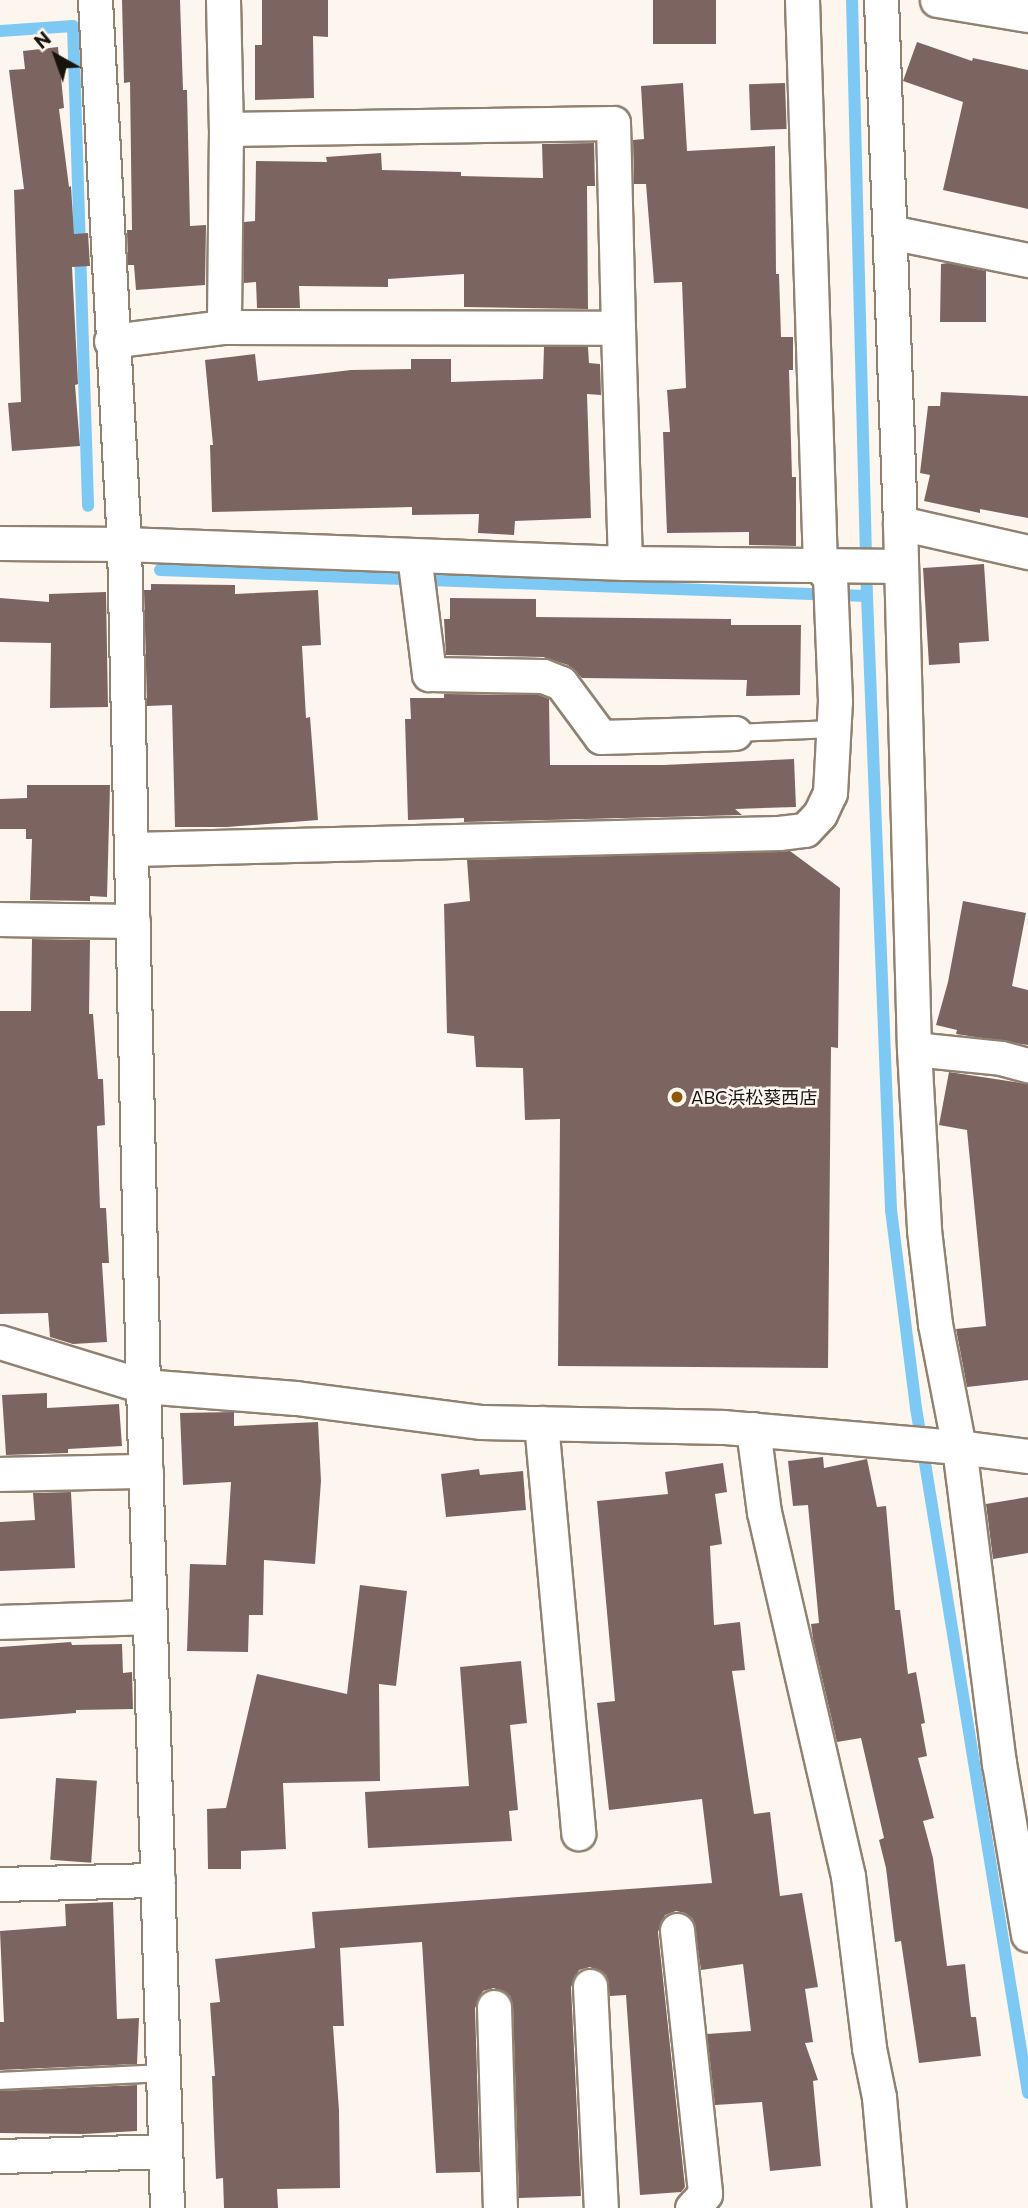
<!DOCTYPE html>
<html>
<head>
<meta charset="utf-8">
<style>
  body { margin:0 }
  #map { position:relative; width:1028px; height:2208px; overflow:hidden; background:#fdf6ef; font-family:Commissioner,"Noto Sans JP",sans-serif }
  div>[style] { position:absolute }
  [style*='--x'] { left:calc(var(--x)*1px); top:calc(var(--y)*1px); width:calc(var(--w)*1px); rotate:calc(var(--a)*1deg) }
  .stream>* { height:12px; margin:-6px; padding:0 6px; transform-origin:6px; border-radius:6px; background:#7ec9f4 }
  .building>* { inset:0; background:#7c6561; transform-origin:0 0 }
  .roads { filter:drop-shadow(2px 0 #918171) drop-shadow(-2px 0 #918171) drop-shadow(0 2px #918171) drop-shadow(0 -2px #918171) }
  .lane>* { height:16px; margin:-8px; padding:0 8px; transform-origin:8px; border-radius:8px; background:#fff }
  .street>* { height:33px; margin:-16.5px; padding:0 16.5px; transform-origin:16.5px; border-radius:16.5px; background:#fff }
  .dots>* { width:19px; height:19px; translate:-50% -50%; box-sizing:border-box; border:4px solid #fdf6ef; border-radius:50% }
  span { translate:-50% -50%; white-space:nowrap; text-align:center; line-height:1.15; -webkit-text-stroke:5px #fdf6ef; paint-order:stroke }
  .poi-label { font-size:18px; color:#19130d }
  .left { translate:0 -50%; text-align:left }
  .north { position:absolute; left:21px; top:21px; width:70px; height:70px; -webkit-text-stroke:5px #fdf6ef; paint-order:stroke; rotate:320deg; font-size:19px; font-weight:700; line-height:28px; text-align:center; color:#19130d }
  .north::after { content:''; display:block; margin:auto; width:24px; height:32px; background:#19130d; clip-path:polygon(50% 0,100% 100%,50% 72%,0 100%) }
</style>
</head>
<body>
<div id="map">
  <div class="stream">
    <i style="--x:852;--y:0;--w:596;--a:88.56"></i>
    <i style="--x:867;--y:596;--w:614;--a:87.76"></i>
    <i style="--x:891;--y:1210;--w:200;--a:82.8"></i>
    <i style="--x:916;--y:1408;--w:694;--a:80.71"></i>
    <i style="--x:0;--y:31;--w:73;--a:-3.9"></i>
    <i style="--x:73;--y:26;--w:480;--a:88.2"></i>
    <i style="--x:160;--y:570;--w:707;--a:2.11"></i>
  </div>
  <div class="building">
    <i style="clip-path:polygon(122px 0,180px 0,183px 90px,187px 90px,190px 226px,206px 225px,205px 285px,136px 290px,134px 265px,128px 265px,127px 230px,132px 230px,130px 82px,124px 83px)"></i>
    <i style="clip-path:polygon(262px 0,328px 0,328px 37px,313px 36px,314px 98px,255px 100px,255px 45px,262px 45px)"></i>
    <i style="left:653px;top:0;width:63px;height:44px"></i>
    <i style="clip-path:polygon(917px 42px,972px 61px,973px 58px,1028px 70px,1028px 209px,943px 190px,963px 102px,903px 81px)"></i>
    <i style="clip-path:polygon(58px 47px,64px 108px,59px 109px,69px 187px,71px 186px,74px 234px,88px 233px,90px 266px,72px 267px,78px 384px,75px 385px,80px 446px,12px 451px,8px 403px,21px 402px,14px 190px,24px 189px,9px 70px,25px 69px,23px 51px)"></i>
    <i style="clip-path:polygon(683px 83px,687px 151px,775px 146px,776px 274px,779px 274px,781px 337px,793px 337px,793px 370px,789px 370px,792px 477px,796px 477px,796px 546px,749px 545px,749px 532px,667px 533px,663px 432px,670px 432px,667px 390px,686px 388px,682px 282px,654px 283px,646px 184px,634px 184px,633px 140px,644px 139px,641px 86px)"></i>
    <i style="left:785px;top:83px;width:46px;height:36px;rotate:88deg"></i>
    <i style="clip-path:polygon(594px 143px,595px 186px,587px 186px,588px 309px,464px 307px,464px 274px,388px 279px,388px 287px,299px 286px,300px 308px,257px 308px,256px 282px,244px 283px,244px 222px,255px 221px,256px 161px,327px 162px,326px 157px,381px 153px,382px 170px,461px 172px,461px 176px,543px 178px,542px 144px)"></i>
    <i style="clip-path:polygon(948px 263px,986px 271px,986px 322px,940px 322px,941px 264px)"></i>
    <i style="clip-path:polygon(544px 347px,588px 347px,589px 363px,600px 364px,601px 395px,587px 394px,591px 518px,515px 521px,514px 535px,478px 533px,479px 514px,412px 515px,412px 507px,212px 512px,210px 445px,213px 445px,205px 360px,255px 354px,258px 381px,351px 370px,411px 369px,411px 359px,451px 359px,451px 382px,543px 379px)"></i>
    <i style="clip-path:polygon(941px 392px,1028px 396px,1028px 518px,980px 509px,980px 513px,924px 501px,930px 475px,920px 473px,928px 406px,940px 406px)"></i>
    <i style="clip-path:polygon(984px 564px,989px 641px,959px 643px,960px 663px,929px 665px,923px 568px)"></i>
    <i style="clip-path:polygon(151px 584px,235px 585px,235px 594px,318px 590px,321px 645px,302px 646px,306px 718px,310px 717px,318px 820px,227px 827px,175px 827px,172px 705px,147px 706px,144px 590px,151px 590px)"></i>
    <i style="clip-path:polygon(106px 592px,108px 707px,50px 708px,51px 643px,0 642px,0 598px,49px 602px,49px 594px)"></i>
    <i style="clip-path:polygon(450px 598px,536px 599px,536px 617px,731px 619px,731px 625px,801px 625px,800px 695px,746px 696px,747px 680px,582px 678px,568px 665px,543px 657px,446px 655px,444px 619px,450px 619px)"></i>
    <i style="clip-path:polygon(444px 694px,539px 695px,549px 699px,550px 765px,664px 765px,794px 759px,796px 807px,735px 809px,742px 815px,464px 822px,464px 818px,408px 820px,405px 719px,411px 719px,410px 698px,444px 698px)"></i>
    <i style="clip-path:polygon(27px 785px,110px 785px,107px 897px,90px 896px,90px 901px,30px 900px,32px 839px,26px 839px,26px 829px,0 829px,0 799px,27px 798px)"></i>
    <i style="clip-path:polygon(790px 851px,840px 888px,838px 1048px,831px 1047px,828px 1368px,558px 1366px,560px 1119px,525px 1120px,523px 1068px,476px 1067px,474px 1036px,447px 1033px,444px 904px,470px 901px,467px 860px)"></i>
    <i style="clip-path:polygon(963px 901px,1026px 913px,1012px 986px,1028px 990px,1028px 1045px,956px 1034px,957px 1030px,936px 1025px,948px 982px)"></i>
    <i style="clip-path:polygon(32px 939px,90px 940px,89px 1014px,93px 1014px,98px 1079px,103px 1079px,105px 1125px,97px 1126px,100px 1208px,106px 1208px,109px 1263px,102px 1263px,107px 1342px,73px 1344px,50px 1337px,48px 1313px,0 1314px,0 1011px,31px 1011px)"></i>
    <i style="clip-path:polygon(949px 1072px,1028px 1084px,1028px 1380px,967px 1387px,956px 1329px,986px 1326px,967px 1130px,939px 1125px)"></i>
    <i style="clip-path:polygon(47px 1393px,47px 1408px,119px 1404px,122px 1446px,68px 1449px,68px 1453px,6px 1455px,2px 1395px)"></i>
    <i style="clip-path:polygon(234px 1412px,234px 1426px,318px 1422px,321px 1481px,315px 1564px,264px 1560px,263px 1615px,249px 1615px,248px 1652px,187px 1651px,190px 1564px,226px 1565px,231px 1482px,183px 1485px,180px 1413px)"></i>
    <i style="clip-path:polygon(823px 1457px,824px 1468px,867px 1459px,877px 1507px,886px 1506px,895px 1610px,900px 1610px,908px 1674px,916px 1672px,925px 1723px,921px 1724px,927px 1756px,918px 1758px,934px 1818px,923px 1821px,933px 1858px,947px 1966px,965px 1964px,971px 2017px,976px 2017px,981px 2056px,919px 2063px,901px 1941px,895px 1942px,886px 1868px,879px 1840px,884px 1838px,861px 1738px,837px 1742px,813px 1639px,811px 1624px,819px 1623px,808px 1505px,793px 1506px,788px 1461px)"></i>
    <i style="clip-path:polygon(723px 1463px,727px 1492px,715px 1494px,722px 1544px,710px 1546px,714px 1625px,740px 1622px,745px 1670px,732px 1671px,754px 1814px,770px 1812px,780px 1896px,802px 1893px,818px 1987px,805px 1989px,813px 2042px,805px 2043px,818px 2080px,813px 2081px,821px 2166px,770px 2171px,762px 2102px,715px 2105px,707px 2034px,751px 2031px,743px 1964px,701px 1970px,693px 1919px,685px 1913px,676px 1911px,665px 1915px,658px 1932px,685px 2187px,681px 2192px,640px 2195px,626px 1995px,610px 1996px,606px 1975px,590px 1967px,579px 1970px,571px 1987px,581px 2196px,519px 2198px,513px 2006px,510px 1996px,494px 1988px,483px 1991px,475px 2008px,480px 2172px,436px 2173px,422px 1942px,340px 1948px,344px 2026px,333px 2026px,339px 2110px,340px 2188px,277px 2189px,278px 2208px,224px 2208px,223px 2178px,216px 2179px,214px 2132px,212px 2076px,215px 2076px,210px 2003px,220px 2002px,215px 1959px,315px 1948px,312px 1912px,712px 1883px,702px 1799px,609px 1810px,597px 1703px,615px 1701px,597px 1501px,668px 1494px,665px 1472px)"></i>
    <i style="clip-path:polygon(479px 1469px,480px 1475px,523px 1471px,526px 1510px,446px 1517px,441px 1474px)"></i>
    <i style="clip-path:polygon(71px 1492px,75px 1568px,0 1571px,0 1522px,35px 1520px,33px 1493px)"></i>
    <i style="clip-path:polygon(1028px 1497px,1028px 1553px,993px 1559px,986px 1504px)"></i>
    <i style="clip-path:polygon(360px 1585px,407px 1591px,396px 1686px,379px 1684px,380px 1781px,283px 1783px,286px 1849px,241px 1851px,241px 1869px,208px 1869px,207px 1809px,226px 1808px,257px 1674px,347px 1694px)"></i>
    <i style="clip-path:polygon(71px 1642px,72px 1645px,122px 1644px,123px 1673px,132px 1672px,133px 1709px,76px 1710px,76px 1713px,0 1719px,0 1647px)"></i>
    <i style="clip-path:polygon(521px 1661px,527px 1723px,510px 1725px,518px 1810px,509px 1811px,512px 1841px,368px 1848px,365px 1792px,469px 1786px,460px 1667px)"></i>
    <i style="left:56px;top:1778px;width:41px;height:82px;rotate:4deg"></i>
    <i style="clip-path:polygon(113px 1902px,117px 2019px,139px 2018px,137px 2064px,0 2070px,0 2022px,4px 2022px,0 1931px,66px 1926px,65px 1904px)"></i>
    <i style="clip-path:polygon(137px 2085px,137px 2131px,83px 2134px,0 2133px,0 2091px)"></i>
  </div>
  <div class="roads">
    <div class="lane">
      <i style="--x:735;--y:733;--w:98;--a:-2.3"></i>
      <i style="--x:0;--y:2081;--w:162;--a:-2.8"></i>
    </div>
    <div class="street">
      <i style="--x:95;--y:0;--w:545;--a:86.95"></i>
      <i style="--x:124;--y:544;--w:842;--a:88.71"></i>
      <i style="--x:143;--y:1386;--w:822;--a:88.33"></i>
      <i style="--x:223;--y:0;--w:129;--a:88.7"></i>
      <i style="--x:226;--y:129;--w:198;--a:90.6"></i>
      <i style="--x:224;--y:327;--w:394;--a:0.1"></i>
      <i style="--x:618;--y:328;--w:235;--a:88.3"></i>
      <i style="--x:881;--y:0;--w:523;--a:87.92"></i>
      <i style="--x:900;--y:523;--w:526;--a:88.48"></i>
      <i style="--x:914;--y:1049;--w:181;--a:86.8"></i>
      <i style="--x:924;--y:1230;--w:95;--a:83.3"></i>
      <i style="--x:935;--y:1324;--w:125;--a:79"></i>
      <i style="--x:959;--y:1447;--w:70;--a:7.4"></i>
      <i style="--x:937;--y:0;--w:92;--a:9.4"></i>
      <i style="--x:226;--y:129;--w:387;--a:-0.9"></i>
      <i style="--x:613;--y:123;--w:205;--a:88.6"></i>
      <i style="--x:890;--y:232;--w:141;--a:11.5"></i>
      <i style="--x:111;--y:341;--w:114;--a:-7.1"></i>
      <i style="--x:900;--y:523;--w:131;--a:12.8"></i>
      <i style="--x:0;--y:543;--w:124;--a:0.5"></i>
      <i style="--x:124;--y:544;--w:501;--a:2.17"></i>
      <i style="--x:625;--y:563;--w:276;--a:0.6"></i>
      <i style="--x:415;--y:563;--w:112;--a:82.8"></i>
      <i style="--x:429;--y:674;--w:114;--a:1"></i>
      <i style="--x:543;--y:676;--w:19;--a:21"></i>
      <i style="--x:561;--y:683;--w:67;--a:53.5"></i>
      <i style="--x:601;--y:737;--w:134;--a:-1.7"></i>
      <i style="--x:132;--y:849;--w:647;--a:-1.42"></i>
      <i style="--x:779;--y:833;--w:26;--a:-7"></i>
      <i style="--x:805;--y:830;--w:22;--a:-47"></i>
      <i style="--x:820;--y:814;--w:23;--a:-65"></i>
      <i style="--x:830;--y:793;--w:92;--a:-86.9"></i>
      <i style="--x:835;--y:701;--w:123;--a:-92.3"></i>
      <i style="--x:830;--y:578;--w:16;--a:-130"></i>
      <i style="--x:820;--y:566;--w:566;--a:-91.82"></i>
      <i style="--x:0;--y:919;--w:133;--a:0.9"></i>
      <i style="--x:914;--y:1049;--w:87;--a:5.9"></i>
      <i style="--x:1001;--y:1058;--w:28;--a:15"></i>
      <i style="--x:0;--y:1342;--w:150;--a:17.1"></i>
      <i style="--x:143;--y:1386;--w:153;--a:4.5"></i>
      <i style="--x:296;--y:1398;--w:187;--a:7.4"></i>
      <i style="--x:481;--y:1422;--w:243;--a:1.2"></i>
      <i style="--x:724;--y:1427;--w:236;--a:4.9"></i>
      <i style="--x:959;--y:1447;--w:319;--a:82.8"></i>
      <i style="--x:999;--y:1763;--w:174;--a:80.4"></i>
      <i style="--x:541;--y:1423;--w:412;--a:84.8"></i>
      <i style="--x:753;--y:1429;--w:84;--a:82.5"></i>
      <i style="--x:764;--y:1512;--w:374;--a:77"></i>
      <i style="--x:848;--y:1876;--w:173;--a:83"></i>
      <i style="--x:869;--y:2048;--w:50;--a:78.5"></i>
      <i style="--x:879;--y:2097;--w:111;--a:84.9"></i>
      <i style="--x:0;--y:1474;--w:146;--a:-1.2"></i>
      <i style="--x:0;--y:1622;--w:150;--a:-1.9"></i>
      <i style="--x:0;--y:1884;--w:158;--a:-1.5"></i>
      <i style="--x:677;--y:1930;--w:265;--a:83.9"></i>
      <i style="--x:705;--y:2194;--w:19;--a:133"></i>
      <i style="--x:590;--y:1986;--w:222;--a:87.2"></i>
      <i style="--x:494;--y:2007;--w:201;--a:88.3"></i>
      <i style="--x:0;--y:2156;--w:164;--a:-1.7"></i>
    </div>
  </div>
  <div class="dots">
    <i style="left:677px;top:1097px;background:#8d580a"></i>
  </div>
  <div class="poi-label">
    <span class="left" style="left:691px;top:1097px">ABC浜松葵西店</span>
  </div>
  <div class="north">N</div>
</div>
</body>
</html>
